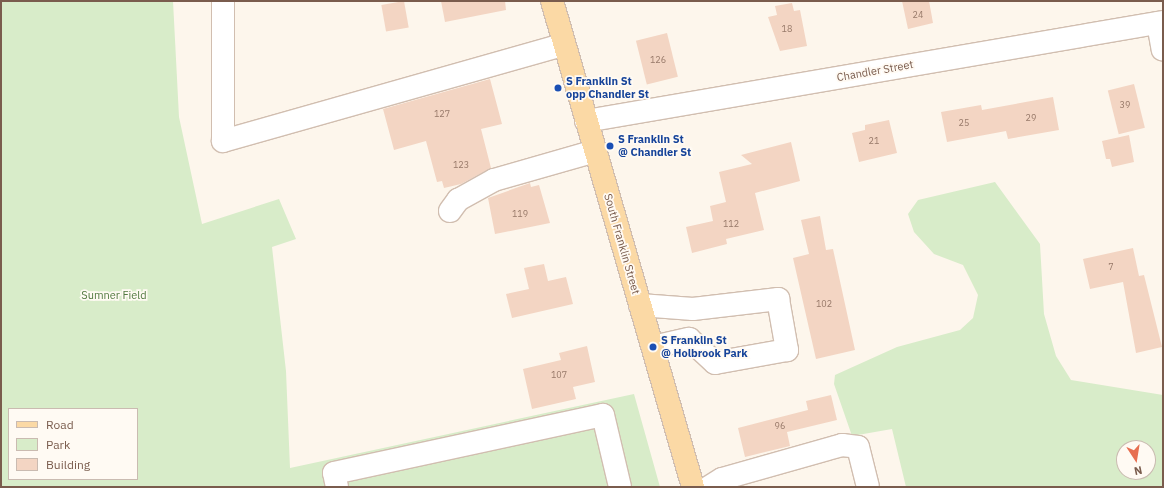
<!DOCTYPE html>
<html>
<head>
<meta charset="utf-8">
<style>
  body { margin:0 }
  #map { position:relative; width:1164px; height:488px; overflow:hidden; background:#fdf6ec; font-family:"IBM Plex Sans",sans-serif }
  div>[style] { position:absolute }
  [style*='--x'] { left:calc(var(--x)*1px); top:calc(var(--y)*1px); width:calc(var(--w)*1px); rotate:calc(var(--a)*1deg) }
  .green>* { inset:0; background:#d8ecc9 }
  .building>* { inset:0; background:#f3d5c3; transform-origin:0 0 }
  .roads { filter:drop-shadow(1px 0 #d1beb0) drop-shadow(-1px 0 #d1beb0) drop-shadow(0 1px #d1beb0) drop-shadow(0 -1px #d1beb0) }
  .minor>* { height:22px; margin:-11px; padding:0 11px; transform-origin:11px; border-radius:11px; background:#fff }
  .major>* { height:22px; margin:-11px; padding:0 11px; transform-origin:11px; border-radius:11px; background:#fbd9a5 }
  .dots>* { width:11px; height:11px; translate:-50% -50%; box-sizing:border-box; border:2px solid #fffaf3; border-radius:50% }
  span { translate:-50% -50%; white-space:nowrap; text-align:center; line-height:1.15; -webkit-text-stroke:3.5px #fffaf3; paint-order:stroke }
  .number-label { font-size:9px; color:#987a6a }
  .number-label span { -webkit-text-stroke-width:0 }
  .street-label { font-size:11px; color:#7a5c4d }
  .transit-label { font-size:11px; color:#164399; font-weight:700 }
  .left { translate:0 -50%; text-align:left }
  .park-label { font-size:11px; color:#537a41 }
  .frame { position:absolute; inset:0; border:2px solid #7a5c4d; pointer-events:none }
  .legend { position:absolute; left:8px; top:408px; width:130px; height:72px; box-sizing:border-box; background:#fffaf3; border:1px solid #cabbb1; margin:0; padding:5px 7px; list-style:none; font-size:12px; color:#7a5c4d }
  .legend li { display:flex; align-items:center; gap:8px; height:20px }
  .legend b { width:20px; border:1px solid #cabbb1 }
  .north { position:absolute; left:1116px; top:440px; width:40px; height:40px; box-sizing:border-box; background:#fffaf3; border:1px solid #cabbb1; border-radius:50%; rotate:168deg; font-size:11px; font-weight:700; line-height:16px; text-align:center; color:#7a5c4d }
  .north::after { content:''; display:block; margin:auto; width:14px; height:18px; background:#e76f51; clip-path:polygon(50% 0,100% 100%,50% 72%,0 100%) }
</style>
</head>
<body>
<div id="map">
  <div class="green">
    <i style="clip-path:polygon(evenodd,1px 1px,173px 1px,179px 117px,202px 224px,279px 199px,296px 239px,272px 247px,286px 371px,290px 468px,634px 394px,660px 487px,1px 487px,1px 1px,9px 409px,137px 409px,137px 479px,9px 479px,9px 409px)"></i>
    <i style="clip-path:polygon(evenodd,995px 182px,1040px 244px,1044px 314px,1056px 356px,1071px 380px,1163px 395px,1163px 487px,906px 487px,892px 429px,852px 436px,834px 384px,835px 375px,897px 347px,960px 330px,973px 318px,978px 295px,963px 265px,934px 254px,914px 232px,908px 214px,918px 200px,995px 182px,1124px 448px,1148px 448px,1148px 472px,1124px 472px,1124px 448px)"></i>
  </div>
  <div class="building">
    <i style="left:404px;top:1px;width:27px;height:23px;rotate:80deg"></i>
    <i style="clip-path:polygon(441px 1px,505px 1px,506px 10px,445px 22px)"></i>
    <i style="clip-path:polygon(902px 1px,929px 1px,933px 23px,908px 29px)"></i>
    <i style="clip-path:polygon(792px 3px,794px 11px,800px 10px,807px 46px,780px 51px,768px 17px,777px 15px,775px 6px)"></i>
    <i style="left:667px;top:33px;width:45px;height:32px;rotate:76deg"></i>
    <i style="clip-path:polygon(490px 79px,502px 124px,481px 129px,491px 168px,461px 184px,444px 188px,442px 181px,437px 182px,426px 141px,394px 150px,383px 109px)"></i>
    <i style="left:1134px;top:84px;width:45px;height:27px;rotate:76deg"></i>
    <i style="clip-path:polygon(1053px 97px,1059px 130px,1008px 139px,1006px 131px,947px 142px,941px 112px,981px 105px,982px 110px)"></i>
    <i style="clip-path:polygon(889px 120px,897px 153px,859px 162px,852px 133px,865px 130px,865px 125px)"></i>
    <i style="clip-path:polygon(1129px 135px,1134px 162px,1112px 167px,1110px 159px,1106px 159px,1102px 141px)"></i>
    <i style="clip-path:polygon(791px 142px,800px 181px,755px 193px,764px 230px,726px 239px,727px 244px,692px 253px,686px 227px,713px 221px,710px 206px,726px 202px,719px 172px,752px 164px,741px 155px)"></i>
    <i style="clip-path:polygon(530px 183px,531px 187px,539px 185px,550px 223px,495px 234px,488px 198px)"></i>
    <i style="clip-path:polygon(820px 216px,826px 250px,833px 249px,855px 350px,816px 359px,793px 258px,809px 254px,801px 220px)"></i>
    <i style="clip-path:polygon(1133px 248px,1139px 276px,1144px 275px,1162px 347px,1136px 353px,1123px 282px,1090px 289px,1083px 259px)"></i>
    <i style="clip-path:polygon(544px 264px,548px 281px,566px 277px,573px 304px,512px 318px,506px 294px,529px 289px,524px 268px)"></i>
    <i style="clip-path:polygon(587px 346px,595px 382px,573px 387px,576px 399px,532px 409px,523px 369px,561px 360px,559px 353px)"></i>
    <i style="clip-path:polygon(831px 395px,837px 420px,787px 432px,790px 446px,745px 457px,738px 428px,808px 410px,806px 401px)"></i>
  </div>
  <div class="roads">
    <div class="minor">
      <i style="--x:223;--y:1;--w:140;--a:90"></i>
      <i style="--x:223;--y:141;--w:353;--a:-15.8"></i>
      <i style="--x:1158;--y:23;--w:27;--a:80"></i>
      <i style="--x:586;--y:121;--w:585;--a:-9.74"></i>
      <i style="--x:450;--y:211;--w:14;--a:-54"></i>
      <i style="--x:458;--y:200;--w:41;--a:-29.1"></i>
      <i style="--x:494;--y:180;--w:105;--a:-16"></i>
      <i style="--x:640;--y:305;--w:53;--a:4.3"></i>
      <i style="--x:693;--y:309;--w:86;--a:-6.7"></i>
      <i style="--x:778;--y:299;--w:52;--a:80"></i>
      <i style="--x:787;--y:350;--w:73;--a:169.8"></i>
      <i style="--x:715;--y:363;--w:35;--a:-137"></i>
      <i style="--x:653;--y:347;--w:37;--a:-13"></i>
      <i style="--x:337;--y:487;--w:14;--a:-102"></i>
      <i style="--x:334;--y:473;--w:275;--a:-12.2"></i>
      <i style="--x:603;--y:415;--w:74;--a:76.7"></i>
      <i style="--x:709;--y:487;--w:15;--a:-32"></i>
      <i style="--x:722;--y:479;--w:125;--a:-15.8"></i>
      <i style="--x:842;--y:445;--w:16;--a:7"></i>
      <i style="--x:858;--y:447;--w:41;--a:76"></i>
    </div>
    <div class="major">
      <i style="--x:552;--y:1;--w:506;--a:73.82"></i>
    </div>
  </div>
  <div class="dots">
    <i style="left:558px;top:88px;background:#1a4fb4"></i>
    <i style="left:610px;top:146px;background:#1a4fb4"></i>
    <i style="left:653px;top:347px;background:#1a4fb4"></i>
  </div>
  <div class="number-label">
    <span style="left:918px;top:15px">24</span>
    <span style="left:787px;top:29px">18</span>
    <span style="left:658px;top:60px">126</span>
    <span style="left:1125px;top:105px">39</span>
    <span style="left:442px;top:114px">127</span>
    <span style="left:1031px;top:118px">29</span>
    <span style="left:964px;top:123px">25</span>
    <span style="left:874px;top:141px">21</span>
    <span style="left:461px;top:165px">123</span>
    <span style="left:520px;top:214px">119</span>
    <span style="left:731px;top:224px">112</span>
    <span style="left:1111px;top:267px">7</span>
    <span style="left:824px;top:304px">102</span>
    <span style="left:559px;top:375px">107</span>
    <span style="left:780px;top:426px">96</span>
  </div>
  <div class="street-label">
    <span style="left:875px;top:71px;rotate:-10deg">Chandler Street</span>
    <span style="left:622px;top:244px;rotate:74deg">South Franklin Street</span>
  </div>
  <div class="transit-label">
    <span class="left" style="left:566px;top:88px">S Franklin St<br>opp Chandler St</span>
    <span class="left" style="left:618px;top:146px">S Franklin St<br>@ Chandler St</span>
    <span class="left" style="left:661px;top:347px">S Franklin St<br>@ Holbrook Park</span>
  </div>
  <div class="park-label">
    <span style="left:114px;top:295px">Sumner Field</span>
  </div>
  <div class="frame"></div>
  <ul class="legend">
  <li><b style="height:5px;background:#fbd9a5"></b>Road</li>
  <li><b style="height:11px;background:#d8ecc9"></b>Park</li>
  <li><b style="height:11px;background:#f3d5c3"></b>Building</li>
  </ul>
  <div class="north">N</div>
</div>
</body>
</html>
